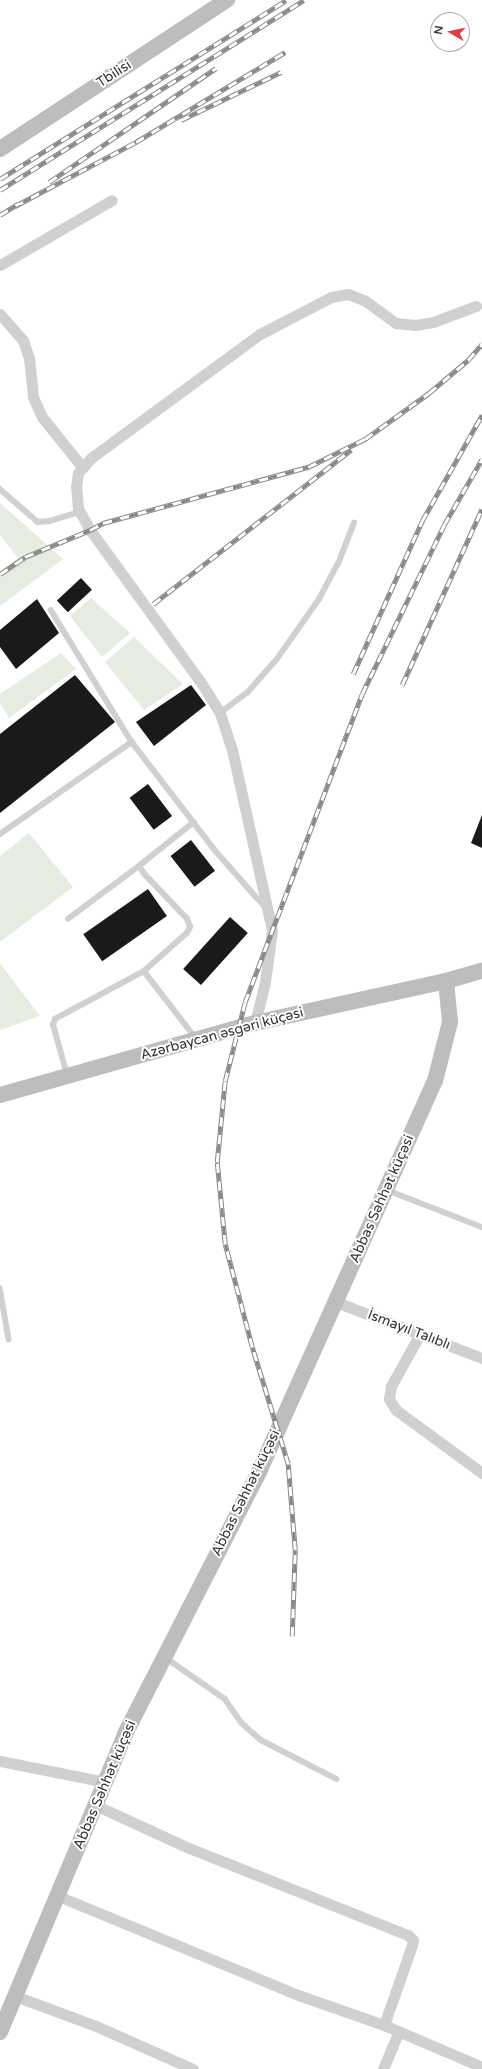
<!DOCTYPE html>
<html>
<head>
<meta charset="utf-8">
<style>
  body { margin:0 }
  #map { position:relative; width:482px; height:2069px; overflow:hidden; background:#fff; font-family:"Varela Round",sans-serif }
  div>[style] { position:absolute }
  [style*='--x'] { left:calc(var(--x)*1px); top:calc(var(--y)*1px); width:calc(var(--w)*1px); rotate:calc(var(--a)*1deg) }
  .green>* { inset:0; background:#e6ecdf }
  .building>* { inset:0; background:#1a1a1a; transform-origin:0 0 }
  .lane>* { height:5.5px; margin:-2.75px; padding:0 2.75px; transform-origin:2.75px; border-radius:2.75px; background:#d0d0d0 }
  .street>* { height:11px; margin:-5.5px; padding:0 5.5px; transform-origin:5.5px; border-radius:5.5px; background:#d0d0d0 }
  .secondary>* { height:16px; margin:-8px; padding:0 8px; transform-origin:8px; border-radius:8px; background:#bdbdbd }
  .rail>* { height:4.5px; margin-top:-2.25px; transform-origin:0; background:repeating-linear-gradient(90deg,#fff 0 9px,#888 0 18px); box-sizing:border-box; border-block:1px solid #888 }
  span { translate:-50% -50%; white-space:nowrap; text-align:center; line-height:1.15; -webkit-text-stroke:4px #fff; paint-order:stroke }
  .street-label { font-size:14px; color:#333 }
  .north { position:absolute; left:430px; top:12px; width:40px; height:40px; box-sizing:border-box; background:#fff; border:1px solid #adadad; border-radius:50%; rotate:279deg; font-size:11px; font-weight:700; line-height:16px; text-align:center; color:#333 }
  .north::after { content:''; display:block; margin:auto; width:14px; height:18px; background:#e63946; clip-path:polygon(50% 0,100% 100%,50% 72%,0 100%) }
</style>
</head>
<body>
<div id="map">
  <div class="green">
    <i style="clip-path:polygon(0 503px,63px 559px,0 606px,0 572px,18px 558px,0 535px)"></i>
    <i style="clip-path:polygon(91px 598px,130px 633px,102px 657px,70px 616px)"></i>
    <i style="clip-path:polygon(134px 637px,183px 684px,144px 710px,105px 662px)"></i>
    <i style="clip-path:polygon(61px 653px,76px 669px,9px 718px,0 703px,0 694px)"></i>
    <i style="clip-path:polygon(29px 833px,73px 887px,0 942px,0 856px)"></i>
    <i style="clip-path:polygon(0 963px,40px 1016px,0 1030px)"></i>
  </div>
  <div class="building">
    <i style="left:81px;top:578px;width:16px;height:33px;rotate:47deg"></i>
    <i style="clip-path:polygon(37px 599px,59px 633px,16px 669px,0 647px,0 630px)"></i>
    <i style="clip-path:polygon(75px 675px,115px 722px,0 813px,0 734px)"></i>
    <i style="clip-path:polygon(191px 685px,206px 705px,154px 746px,136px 722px)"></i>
    <i style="left:148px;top:784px;width:40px;height:23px;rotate:53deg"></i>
    <i style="clip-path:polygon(482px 815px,482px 848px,471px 843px)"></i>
    <i style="left:191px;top:840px;width:39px;height:26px;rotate:52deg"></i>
    <i style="left:148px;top:889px;width:33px;height:79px;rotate:55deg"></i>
    <i style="left:230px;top:917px;width:24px;height:70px;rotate:42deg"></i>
  </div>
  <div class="lane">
    <i style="--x:0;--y:489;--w:50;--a:41"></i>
    <i style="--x:38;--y:522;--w:12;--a:-5"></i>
    <i style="--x:50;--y:521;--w:31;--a:-17"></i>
    <i style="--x:51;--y:610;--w:155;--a:58.5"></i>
    <i style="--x:132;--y:742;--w:136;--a:52.5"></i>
    <i style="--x:215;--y:850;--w:76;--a:48.7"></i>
    <i style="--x:220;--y:713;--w:34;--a:-37"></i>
    <i style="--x:247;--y:693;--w:45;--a:-48.6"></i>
    <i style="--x:277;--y:659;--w:73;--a:-55"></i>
    <i style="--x:319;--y:599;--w:40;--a:-62"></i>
    <i style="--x:338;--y:564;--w:44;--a:-68.7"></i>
    <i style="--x:0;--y:834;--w:161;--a:-34.9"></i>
    <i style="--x:68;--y:919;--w:89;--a:-36.7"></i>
    <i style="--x:144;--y:971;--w:83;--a:52.3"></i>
    <i style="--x:67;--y:1075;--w:52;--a:-105.6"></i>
    <i style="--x:53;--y:1025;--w:6;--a:-72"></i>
    <i style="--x:55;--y:1019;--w:101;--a:-28.3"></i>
    <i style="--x:144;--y:971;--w:57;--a:-41.5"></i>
    <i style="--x:187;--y:933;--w:7;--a:-63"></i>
    <i style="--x:190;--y:927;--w:9;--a:-111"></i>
    <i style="--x:187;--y:919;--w:62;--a:-133.7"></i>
    <i style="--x:144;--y:874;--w:9;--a:-122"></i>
    <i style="--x:139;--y:866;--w:70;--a:-38.7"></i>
    <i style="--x:387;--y:1190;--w:102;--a:21.3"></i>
    <i style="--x:0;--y:1288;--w:52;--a:80"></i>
    <i style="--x:166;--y:1658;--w:72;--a:34.8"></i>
    <i style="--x:225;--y:1699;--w:29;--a:55"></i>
    <i style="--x:242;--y:1723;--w:25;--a:42"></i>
    <i style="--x:261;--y:1740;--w:85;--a:27.2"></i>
  </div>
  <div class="street">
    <i style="--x:0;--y:265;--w:129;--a:-30.1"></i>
    <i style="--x:0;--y:314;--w:35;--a:49"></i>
    <i style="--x:23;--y:340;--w:19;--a:72"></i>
    <i style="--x:29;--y:358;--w:39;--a:84"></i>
    <i style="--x:33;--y:397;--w:22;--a:66"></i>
    <i style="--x:42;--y:417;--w:65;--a:51.2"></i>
    <i style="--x:255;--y:1023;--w:42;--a:-76.3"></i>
    <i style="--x:265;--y:982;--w:52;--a:-82.3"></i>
    <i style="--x:272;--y:930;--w:184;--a:-102.5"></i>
    <i style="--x:232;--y:750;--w:39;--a:-108"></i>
    <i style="--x:220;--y:713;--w:34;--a:-122"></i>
    <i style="--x:202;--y:684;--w:190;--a:-126"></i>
    <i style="--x:90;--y:530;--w:25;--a:-119"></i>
    <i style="--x:78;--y:508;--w:21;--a:-95"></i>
    <i style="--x:76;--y:487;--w:14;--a:-82"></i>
    <i style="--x:78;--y:473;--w:20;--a:-49"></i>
    <i style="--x:91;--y:458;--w:210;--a:-36.3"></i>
    <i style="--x:260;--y:334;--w:80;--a:-27.5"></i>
    <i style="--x:331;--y:297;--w:17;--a:-10"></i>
    <i style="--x:348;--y:294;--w:17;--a:21"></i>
    <i style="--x:364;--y:300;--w:39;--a:36"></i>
    <i style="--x:396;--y:323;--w:19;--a:6"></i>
    <i style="--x:415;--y:325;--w:18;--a:-9"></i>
    <i style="--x:433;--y:322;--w:46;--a:-20.4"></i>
    <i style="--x:336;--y:1302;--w:156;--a:21"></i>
    <i style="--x:420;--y:1334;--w:60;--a:119.1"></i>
    <i style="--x:391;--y:1386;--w:13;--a:99"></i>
    <i style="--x:389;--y:1399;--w:13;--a:58"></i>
    <i style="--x:396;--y:1410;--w:107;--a:36.2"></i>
    <i style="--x:0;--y:1761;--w:107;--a:11.3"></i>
    <i style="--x:95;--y:1805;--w:103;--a:24.6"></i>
    <i style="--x:189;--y:1848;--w:236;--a:21.7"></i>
    <i style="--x:408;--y:1935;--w:7;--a:45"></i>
    <i style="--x:413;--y:1940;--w:5;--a:101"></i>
    <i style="--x:412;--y:1945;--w:85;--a:109.3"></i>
    <i style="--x:58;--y:1896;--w:263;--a:22.4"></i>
    <i style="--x:301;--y:1996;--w:88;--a:19.3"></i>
    <i style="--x:384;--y:2025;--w:107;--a:23.2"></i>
    <i style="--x:15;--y:1996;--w:86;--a:20.3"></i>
    <i style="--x:96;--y:2026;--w:106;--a:23.9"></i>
    <i style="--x:383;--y:2069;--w:41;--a:-67.2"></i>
  </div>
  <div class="secondary">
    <i style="--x:0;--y:149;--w:272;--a:-33.3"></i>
    <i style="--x:0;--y:1095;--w:265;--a:-15.8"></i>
    <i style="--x:255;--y:1023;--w:196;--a:-12.4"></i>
    <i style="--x:446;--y:981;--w:37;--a:-16"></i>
    <i style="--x:0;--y:2032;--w:323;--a:-67.2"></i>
    <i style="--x:125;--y:1734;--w:294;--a:-62.9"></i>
    <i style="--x:259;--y:1472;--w:429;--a:-65.8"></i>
    <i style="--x:435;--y:1081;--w:61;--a:-75.7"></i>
    <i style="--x:450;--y:1022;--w:41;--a:-95.6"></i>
  </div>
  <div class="rail">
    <i style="--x:181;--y:120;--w:111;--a:-25.6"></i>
    <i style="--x:0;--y:179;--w:337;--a:-32"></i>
    <i style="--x:49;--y:182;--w:202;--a:-34.3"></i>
    <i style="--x:0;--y:190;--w:358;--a:-32"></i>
    <i style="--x:15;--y:206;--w:137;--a:-27.9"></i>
    <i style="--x:136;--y:142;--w:174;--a:-31.1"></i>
    <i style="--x:0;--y:215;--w:22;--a:-32"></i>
    <i style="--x:0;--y:574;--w:30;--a:-34"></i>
    <i style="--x:25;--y:557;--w:70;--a:-22.6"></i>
    <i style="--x:90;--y:530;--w:15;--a:-28"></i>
    <i style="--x:103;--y:523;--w:213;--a:-15.3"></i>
    <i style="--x:308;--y:467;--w:64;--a:-26.2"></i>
    <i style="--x:365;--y:439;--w:79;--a:-35.7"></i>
    <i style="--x:429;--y:393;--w:51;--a:-40.2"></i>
    <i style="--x:468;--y:360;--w:21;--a:-49"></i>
    <i style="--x:153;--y:604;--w:251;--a:-37.9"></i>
    <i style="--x:353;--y:674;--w:168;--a:-65.7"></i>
    <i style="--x:422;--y:521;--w:122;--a:-60.5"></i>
    <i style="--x:402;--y:685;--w:193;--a:-65.6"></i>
    <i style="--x:292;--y:1636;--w:86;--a:-88"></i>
    <i style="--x:295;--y:1550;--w:86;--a:-94.7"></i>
    <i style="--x:288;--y:1464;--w:122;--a:-107.1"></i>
    <i style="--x:252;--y:1347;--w:106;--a:-104.7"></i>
    <i style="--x:225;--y:1244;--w:82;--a:-95.6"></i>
    <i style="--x:217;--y:1162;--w:81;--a:-84.4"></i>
    <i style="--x:225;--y:1081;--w:81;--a:-75.8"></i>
    <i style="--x:245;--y:1002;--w:329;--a:-69.2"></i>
    <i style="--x:362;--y:694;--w:188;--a:-64.1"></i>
    <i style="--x:444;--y:525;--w:76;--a:-60.1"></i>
  </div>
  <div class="street-label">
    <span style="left:114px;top:74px;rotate:-33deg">Tbilisi</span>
    <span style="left:222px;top:1034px;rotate:-15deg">Azərbaycan əsgəri küçəsi</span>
    <span style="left:382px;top:1199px;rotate:-66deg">Abbas Səhhət küçəsi</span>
    <span style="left:409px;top:1330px;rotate:21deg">İsmayıl Talıblı</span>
    <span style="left:246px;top:1493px;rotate:-64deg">Abbas Səhhət küçəsi</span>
    <span style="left:105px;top:1785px;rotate:-67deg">Abbas Səhhət küçəsi</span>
  </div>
  <div class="north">N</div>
</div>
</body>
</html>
